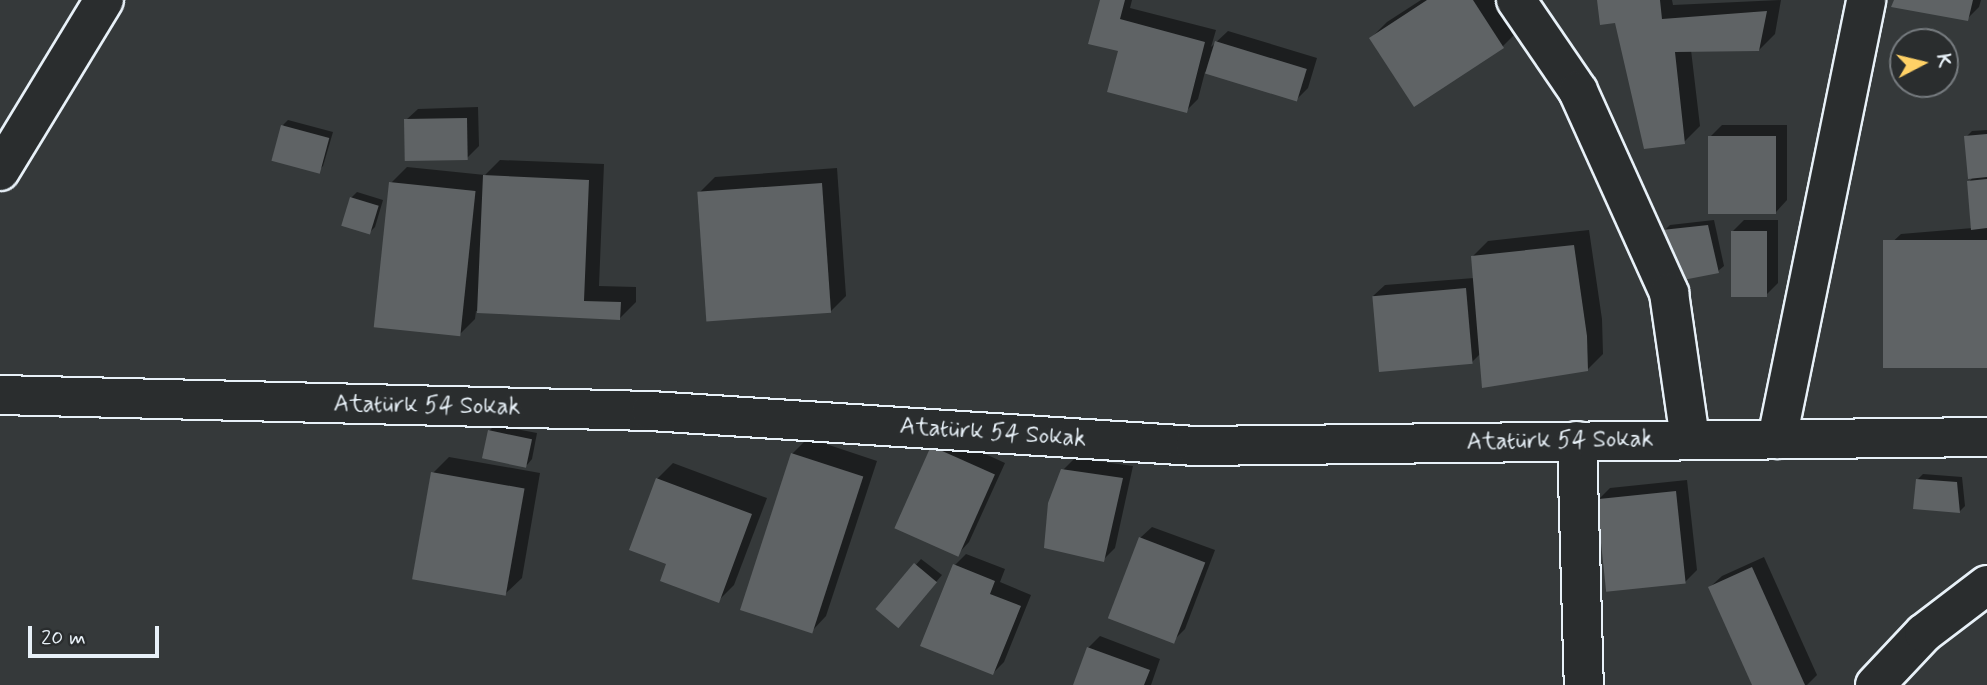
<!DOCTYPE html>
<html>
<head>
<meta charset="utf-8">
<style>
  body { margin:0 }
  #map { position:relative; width:1987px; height:685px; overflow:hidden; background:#35393a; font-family:Mynerve,sans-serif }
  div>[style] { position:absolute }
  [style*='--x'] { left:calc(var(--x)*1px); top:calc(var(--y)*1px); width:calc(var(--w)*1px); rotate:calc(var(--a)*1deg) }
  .shadow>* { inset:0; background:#0007 }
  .building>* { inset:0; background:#5f6365; transform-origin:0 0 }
  .roads { filter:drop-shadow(2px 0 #e8f1f8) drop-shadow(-2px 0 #e8f1f8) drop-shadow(0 2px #e8f1f8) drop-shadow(0 -2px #e8f1f8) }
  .minor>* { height:38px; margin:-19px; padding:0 19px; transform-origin:19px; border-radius:19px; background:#2a2d2e }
  .tertiary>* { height:38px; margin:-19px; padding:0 19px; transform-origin:19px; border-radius:19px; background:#2a2d2e }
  span { translate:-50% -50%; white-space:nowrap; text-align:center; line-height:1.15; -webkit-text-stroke:6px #2a2d2e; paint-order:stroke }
  .street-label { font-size:24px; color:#e8f1f8 }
  .north { position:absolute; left:1889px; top:28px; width:70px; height:70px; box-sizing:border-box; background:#2a2d2e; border:2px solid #767b7f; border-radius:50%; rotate:83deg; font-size:19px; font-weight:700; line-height:28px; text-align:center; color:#e8f1f8 }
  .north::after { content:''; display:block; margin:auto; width:24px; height:32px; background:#ffd166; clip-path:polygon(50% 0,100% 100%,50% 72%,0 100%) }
  .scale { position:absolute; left:28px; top:626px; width:131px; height:32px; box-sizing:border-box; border:4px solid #e8f1f8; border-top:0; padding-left:9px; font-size:21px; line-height:24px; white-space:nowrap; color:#e8f1f8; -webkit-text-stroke:5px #2a2d2e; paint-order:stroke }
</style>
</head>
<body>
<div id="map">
  <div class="shadow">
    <i style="clip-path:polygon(1102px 0,1132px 0,1130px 8px,1216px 30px,1211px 47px,1228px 31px,1317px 58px,1308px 88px,1296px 100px,1205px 72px,1198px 99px,1186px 111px,1120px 50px)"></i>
    <i style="clip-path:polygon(1421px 0,1498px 0,1518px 31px,1502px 47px,1371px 38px,1387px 22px)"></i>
    <i style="clip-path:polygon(1599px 0,1672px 0,1673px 5px,1781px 0,1775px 34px,1759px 50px,1691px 50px,1700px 126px,1684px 142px,1617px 21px)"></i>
    <i style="clip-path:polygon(1895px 0,1981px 0,1979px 7px,1967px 19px)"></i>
    <i style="clip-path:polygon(478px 107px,479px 146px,467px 158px,406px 120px,418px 109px)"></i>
    <i style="clip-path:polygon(288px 120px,333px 132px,323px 166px,317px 172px,283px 125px)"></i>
    <i style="clip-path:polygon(1722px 125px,1787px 125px,1787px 200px,1776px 212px,1710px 137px)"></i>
    <i style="clip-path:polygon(1987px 130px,1987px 366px,1885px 249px,1901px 234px,1973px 228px,1969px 182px,1974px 176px,1966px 137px,1972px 131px)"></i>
    <i style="clip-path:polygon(500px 160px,604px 164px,599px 286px,636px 287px,636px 302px,620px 318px,476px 311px,475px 319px,459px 335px,391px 183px,407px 167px,485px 175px)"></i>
    <i style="clip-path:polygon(837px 168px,846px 296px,830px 312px,699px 193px,715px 177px)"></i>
    <i style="clip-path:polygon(357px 192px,383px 200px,375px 227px,369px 233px,351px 198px)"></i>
    <i style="clip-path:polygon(1714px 220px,1724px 266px,1718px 271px,1664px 231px,1670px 225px)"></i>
    <i style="clip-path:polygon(1744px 220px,1778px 220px,1778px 283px,1766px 295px,1733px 231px)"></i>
    <i style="clip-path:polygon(1589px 230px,1602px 319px,1603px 354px,1587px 370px,1481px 353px,1471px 363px,1373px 296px,1385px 285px,1474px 278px,1472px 257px,1488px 241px)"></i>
    <i style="clip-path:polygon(495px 425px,537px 433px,532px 459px,527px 465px,489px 431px)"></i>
    <i style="clip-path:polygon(944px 435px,1005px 463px,969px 542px,958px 554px,933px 447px)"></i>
    <i style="clip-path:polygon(808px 438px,877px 461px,826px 616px,811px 632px,792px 454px)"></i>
    <i style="clip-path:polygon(449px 457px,540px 473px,522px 578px,506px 593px,433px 473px)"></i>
    <i style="clip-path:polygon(1075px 458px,1133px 466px,1115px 548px,1103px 560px,1063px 470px)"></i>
    <i style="clip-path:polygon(673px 463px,767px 498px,734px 585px,718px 601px,669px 563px,657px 479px)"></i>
    <i style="clip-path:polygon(1923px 474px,1962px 477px,1965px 506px,1959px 512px,1917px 480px)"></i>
    <i style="clip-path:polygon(1687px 480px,1697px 570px,1685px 582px,1598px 500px,1610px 488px)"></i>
    <i style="clip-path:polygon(1152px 527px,1215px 550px,1185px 629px,1174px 640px,1140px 538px)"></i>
    <i style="clip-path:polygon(966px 554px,1005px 569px,1000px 582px,1031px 595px,1004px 662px,993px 673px,955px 565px)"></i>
    <i style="clip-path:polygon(1764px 557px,1817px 675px,1807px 685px,1754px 685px,1710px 587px,1722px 576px)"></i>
    <i style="clip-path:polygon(921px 559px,942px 575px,904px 620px,878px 608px)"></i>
    <i style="clip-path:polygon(1100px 636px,1160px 659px,1151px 685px,1075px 685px,1088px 648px)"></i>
  </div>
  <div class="building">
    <i style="clip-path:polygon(1100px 0,1125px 0,1120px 19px,1205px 42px,1187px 113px,1107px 92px,1118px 51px,1088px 44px)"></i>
    <i style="clip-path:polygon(1427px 0,1473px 0,1504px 48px,1414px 107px,1369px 38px)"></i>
    <i style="clip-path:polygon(1597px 0,1660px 0,1662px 19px,1767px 11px,1759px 51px,1675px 52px,1685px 144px,1644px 149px,1615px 23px,1600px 25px)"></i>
    <i style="clip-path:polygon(1894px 0,1973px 0,1968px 21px,1891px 7px)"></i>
    <i style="left:1215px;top:41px;width:96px;height:34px;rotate:17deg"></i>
    <i style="left:467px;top:118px;width:42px;height:63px;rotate:89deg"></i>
    <i style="left:281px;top:125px;width:50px;height:37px;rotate:15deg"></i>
    <i style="clip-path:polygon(1987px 134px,1987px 177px,1968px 179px,1964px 136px)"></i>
    <i style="left:1708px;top:136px;width:68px;height:78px"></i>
    <i style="clip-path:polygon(483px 175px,589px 180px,584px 301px,621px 302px,620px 320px,477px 313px)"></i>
    <i style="clip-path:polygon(1987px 179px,1987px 228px,1971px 230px,1967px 181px)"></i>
    <i style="left:389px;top:182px;width:87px;height:146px;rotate:6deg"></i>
    <i style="left:822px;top:183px;width:130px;height:125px;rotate:86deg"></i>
    <i style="left:350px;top:197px;width:30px;height:30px;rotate:17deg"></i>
    <i style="clip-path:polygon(1708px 225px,1719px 273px,1683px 280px,1662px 230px)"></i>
    <i style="left:1731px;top:231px;width:36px;height:66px"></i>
    <i style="left:1987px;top:240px;width:128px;height:104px;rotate:90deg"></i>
    <i style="clip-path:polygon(1574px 245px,1587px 336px,1588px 371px,1482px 388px,1471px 256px)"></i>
    <i style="left:1466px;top:288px;width:76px;height:94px;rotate:85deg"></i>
    <i style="left:488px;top:430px;width:45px;height:29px;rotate:12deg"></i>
    <i style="left:931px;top:446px;width:70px;height:90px;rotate:24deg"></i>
    <i style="left:791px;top:453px;width:76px;height:165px;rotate:18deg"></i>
    <i style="clip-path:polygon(1061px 469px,1123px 478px,1104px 562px,1044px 548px,1048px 503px)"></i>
    <i style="left:431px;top:472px;width:95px;height:109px;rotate:10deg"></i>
    <i style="clip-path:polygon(656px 478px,752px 514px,719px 603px,660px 581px,666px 564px,629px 550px)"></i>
    <i style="clip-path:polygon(1916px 479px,1957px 482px,1960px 513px,1913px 509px)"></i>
    <i style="left:1676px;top:491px;width:93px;height:80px;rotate:84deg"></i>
    <i style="left:1139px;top:537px;width:71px;height:87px;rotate:21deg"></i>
    <i style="left:914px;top:563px;width:30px;height:60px;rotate:40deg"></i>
    <i style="clip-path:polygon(953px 564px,995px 581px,990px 594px,1021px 606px,993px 675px,920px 646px)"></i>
    <i style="clip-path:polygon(1752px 567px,1805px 685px,1752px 685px,1708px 587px)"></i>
    <i style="clip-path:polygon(1087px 647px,1150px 670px,1144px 685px,1073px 685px)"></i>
  </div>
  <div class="roads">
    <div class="minor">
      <i style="--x:1516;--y:0;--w:110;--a:55.7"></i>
      <i style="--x:1578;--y:91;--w:222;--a:65.7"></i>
      <i style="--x:1669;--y:293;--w:148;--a:81.8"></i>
      <i style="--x:0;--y:171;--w:200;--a:-58.7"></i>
      <i style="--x:1777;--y:439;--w:448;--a:-78.5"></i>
      <i style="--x:1577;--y:441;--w:244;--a:88.4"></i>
      <i style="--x:1875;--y:685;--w:71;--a:-46.7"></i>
      <i style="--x:1924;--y:633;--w:79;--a:-37.3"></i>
    </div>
    <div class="tertiary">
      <i style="--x:0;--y:395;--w:651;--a:1.41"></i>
      <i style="--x:651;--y:411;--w:545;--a:3.68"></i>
      <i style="--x:1195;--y:446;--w:792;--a:-0.65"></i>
    </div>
  </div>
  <div class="street-label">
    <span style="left:427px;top:406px;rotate:1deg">Atatürk 54 Sokak</span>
    <span style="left:993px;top:433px;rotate:4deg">Atatürk 54 Sokak</span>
    <span style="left:1560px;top:441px;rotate:-1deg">Atatürk 54 Sokak</span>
  </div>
  <div class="north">K</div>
  <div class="scale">20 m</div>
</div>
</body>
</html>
